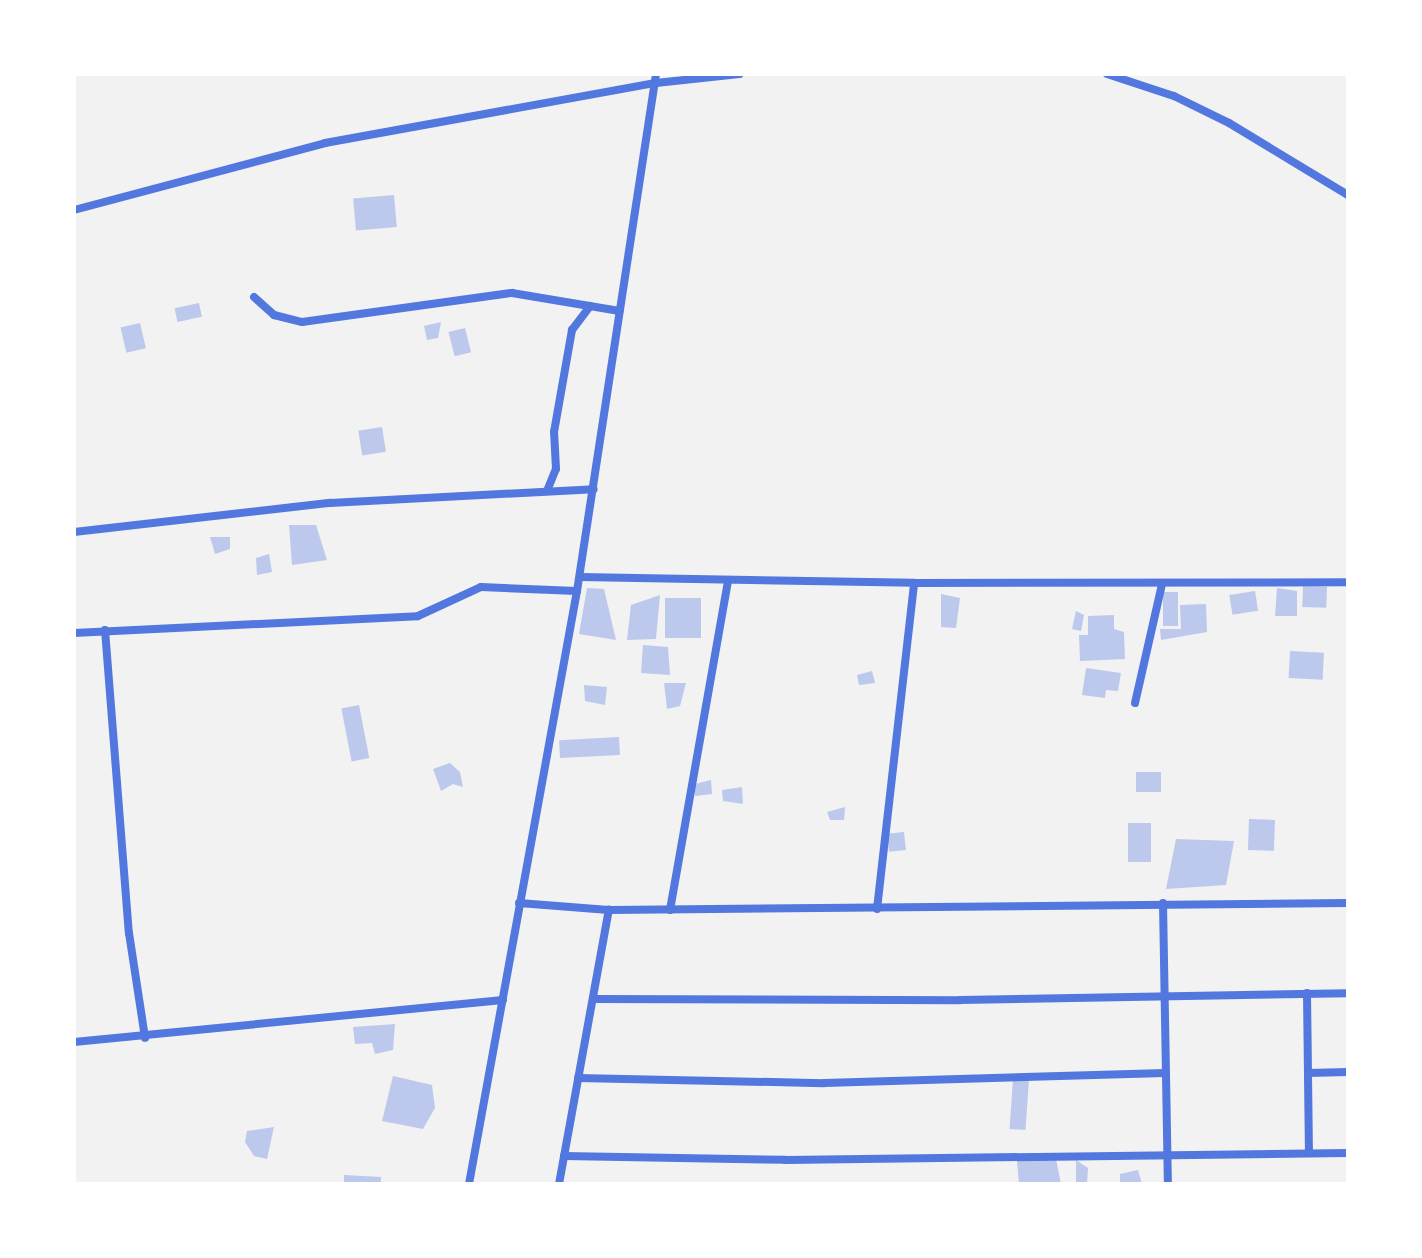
<!DOCTYPE html>
<html>
<head>
<meta charset="utf-8">
<style>
  body { margin:0 }
  #map { position:relative; width:1422px; height:1258px; overflow:hidden; background:#f2f2f2; font-family:"PT Sans Narrow",sans-serif }
  div>[style] { position:absolute }
  [style*='--x'] { left:calc(var(--x)*1px); top:calc(var(--y)*1px); width:calc(var(--w)*1px); rotate:calc(var(--a)*1deg) }
  .building>* { inset:0; background:#bdc9ec; transform-origin:0 0 }
  .minor>* { height:8px; margin:-4px; padding:0 4px; transform-origin:4px; border-radius:4px; background:#5277de }
  span { translate:-50% -50%; white-space:nowrap; text-align:center; line-height:1.15; -webkit-text-stroke:7px #fff; paint-order:stroke }
  .frame { position:absolute; inset:0; border:76px solid #fff; pointer-events:none }
</style>
</head>
<body>
<div id="map">
  <div class="building">
    <i style="left:394px;top:195px;width:32px;height:41px;rotate:85deg"></i>
    <i style="left:199px;top:303px;width:14px;height:25px;rotate:78deg"></i>
    <i style="clip-path:polygon(441px 322px,438px 338px,427px 340px,424px 326px)"></i>
    <i style="left:140px;top:323px;width:26px;height:20px;rotate:77deg"></i>
    <i style="left:465px;top:328px;width:25px;height:17px;rotate:76deg"></i>
    <i style="left:382px;top:427px;width:25px;height:24px;rotate:81deg"></i>
    <i style="clip-path:polygon(289px 525px,316px 525px,327px 560px,292px 565px)"></i>
    <i style="clip-path:polygon(210px 537px,230px 537px,230px 549px,215px 554px)"></i>
    <i style="clip-path:polygon(269px 554px,272px 572px,257px 575px,256px 558px)"></i>
    <i style="left:1303px;top:586px;width:24px;height:21px;rotate:2deg"></i>
    <i style="clip-path:polygon(587px 588px,604px 589px,616px 640px,579px 634px)"></i>
    <i style="clip-path:polygon(1277px 588px,1297px 591px,1297px 616px,1275px 616px)"></i>
    <i style="left:1255px;top:591px;width:20px;height:26px;rotate:81deg"></i>
    <i style="left:1163px;top:592px;width:15px;height:34px"></i>
    <i style="clip-path:polygon(941px 594px,960px 598px,956px 628px,941px 627px)"></i>
    <i style="clip-path:polygon(660px 595px,656px 639px,627px 640px,631px 605px)"></i>
    <i style="left:665px;top:598px;width:36px;height:40px"></i>
    <i style="clip-path:polygon(1206px 604px,1207px 632px,1161px 640px,1160px 629px,1181px 629px,1180px 605px)"></i>
    <i style="clip-path:polygon(1076px 611px,1084px 615px,1081px 631px,1072px 629px)"></i>
    <i style="clip-path:polygon(1114px 615px,1114px 629px,1124px 632px,1125px 659px,1080px 661px,1079px 635px,1088px 635px,1088px 616px)"></i>
    <i style="clip-path:polygon(643px 645px,668px 647px,670px 675px,641px 673px)"></i>
    <i style="left:1290px;top:651px;width:34px;height:27px;rotate:3deg"></i>
    <i style="clip-path:polygon(1086px 668px,1121px 673px,1118px 691px,1106px 690px,1105px 698px,1082px 695px)"></i>
    <i style="clip-path:polygon(872px 671px,875px 683px,859px 685px,857px 675px)"></i>
    <i style="clip-path:polygon(664px 683px,686px 683px,680px 706px,667px 709px)"></i>
    <i style="clip-path:polygon(584px 685px,607px 687px,605px 705px,585px 701px)"></i>
    <i style="left:359px;top:705px;width:54px;height:18px;rotate:79deg"></i>
    <i style="left:619px;top:737px;width:18px;height:60px;rotate:87deg"></i>
    <i style="clip-path:polygon(450px 763px,460px 772px,463px 787px,453px 784px,441px 791px,433px 769px)"></i>
    <i style="left:1136px;top:772px;width:25px;height:20px"></i>
    <i style="clip-path:polygon(711px 780px,712px 794px,695px 796px,695px 784px)"></i>
    <i style="clip-path:polygon(742px 787px,743px 804px,723px 801px,722px 790px)"></i>
    <i style="clip-path:polygon(845px 807px,844px 820px,830px 820px,827px 812px)"></i>
    <i style="left:1249px;top:819px;width:26px;height:31px;rotate:2deg"></i>
    <i style="left:1128px;top:823px;width:23px;height:39px"></i>
    <i style="left:904px;top:832px;width:18px;height:17px;rotate:84deg"></i>
    <i style="clip-path:polygon(1176px 839px,1234px 841px,1226px 885px,1166px 889px)"></i>
    <i style="clip-path:polygon(395px 1024px,393px 1050px,375px 1054px,372px 1043px,355px 1044px,353px 1027px)"></i>
    <i style="clip-path:polygon(393px 1076px,432px 1085px,435px 1108px,423px 1129px,382px 1121px)"></i>
    <i style="left:1013px;top:1079px;width:16px;height:50px;rotate:4deg"></i>
    <i style="clip-path:polygon(274px 1127px,267px 1159px,254px 1156px,245px 1142px,247px 1131px)"></i>
    <i style="clip-path:polygon(1056px 1159px,1061px 1184px,1019px 1184px,1017px 1161px)"></i>
    <i style="clip-path:polygon(1076px 1160px,1088px 1168px,1087px 1184px,1076px 1184px)"></i>
    <i style="clip-path:polygon(1138px 1170px,1142px 1184px,1120px 1184px,1120px 1174px)"></i>
    <i style="clip-path:polygon(344px 1175px,381px 1177px,381px 1184px,344px 1184px)"></i>
  </div>
  <div class="minor">
    <i style="--x:1107;--y:74;--w:71;--a:18.2"></i>
    <i style="--x:1174;--y:96;--w:61;--a:26.1"></i>
    <i style="--x:1229;--y:123;--w:139;--a:31.2"></i>
    <i style="--x:74;--y:210;--w:260;--a:-14.9"></i>
    <i style="--x:325;--y:143;--w:336;--a:-10.3"></i>
    <i style="--x:656;--y:83;--w:84;--a:-6.1"></i>
    <i style="--x:254;--y:297;--w:27;--a:42"></i>
    <i style="--x:274;--y:315;--w:29;--a:14"></i>
    <i style="--x:302;--y:322;--w:212;--a:-7.9"></i>
    <i style="--x:512;--y:293;--w:109;--a:9.5"></i>
    <i style="--x:547;--y:491;--w:24;--a:-68"></i>
    <i style="--x:556;--y:469;--w:37;--a:-93"></i>
    <i style="--x:554;--y:432;--w:104;--a:-80"></i>
    <i style="--x:572;--y:330;--w:30;--a:-53"></i>
    <i style="--x:74;--y:532;--w:258;--a:-6.5"></i>
    <i style="--x:330;--y:503;--w:264;--a:-3"></i>
    <i style="--x:580;--y:577;--w:334;--a:1"></i>
    <i style="--x:914;--y:583;--w:434;--a:-0.1"></i>
    <i style="--x:105;--y:630;--w:304;--a:85.5"></i>
    <i style="--x:129;--y:933;--w:106;--a:81.3"></i>
    <i style="--x:74;--y:633;--w:344;--a:-2.8"></i>
    <i style="--x:418;--y:616;--w:69;--a:-24.7"></i>
    <i style="--x:481;--y:587;--w:96;--a:2.4"></i>
    <i style="--x:1135;--y:703;--w:122;--a:-77.2"></i>
    <i style="--x:519;--y:903;--w:90;--a:4.4"></i>
    <i style="--x:609;--y:910;--w:739;--a:-0.54"></i>
    <i style="--x:1163;--y:903;--w:281;--a:89"></i>
    <i style="--x:877;--y:909;--w:328;--a:-83.5"></i>
    <i style="--x:670;--y:910;--w:335;--a:-80"></i>
    <i style="--x:1307;--y:993;--w:160;--a:89.3"></i>
    <i style="--x:593;--y:999;--w:367;--a:0.2"></i>
    <i style="--x:960;--y:1000;--w:388;--a:-1"></i>
    <i style="--x:74;--y:1042;--w:431;--a:-5.6"></i>
    <i style="--x:1308;--y:1073;--w:40;--a:-1.4"></i>
    <i style="--x:578;--y:1078;--w:246;--a:1.2"></i>
    <i style="--x:824;--y:1083;--w:341;--a:-1.7"></i>
    <i style="--x:564;--y:1156;--w:221;--a:1"></i>
    <i style="--x:785;--y:1160;--w:563;--a:-0.71"></i>
    <i style="--x:469;--y:1184;--w:603;--a:-79.68"></i>
    <i style="--x:577;--y:591;--w:523;--a:-81.31"></i>
    <i style="--x:559;--y:1184;--w:279;--a:-79.7"></i>
  </div>
  <div class="frame"></div>
</div>
</body>
</html>
